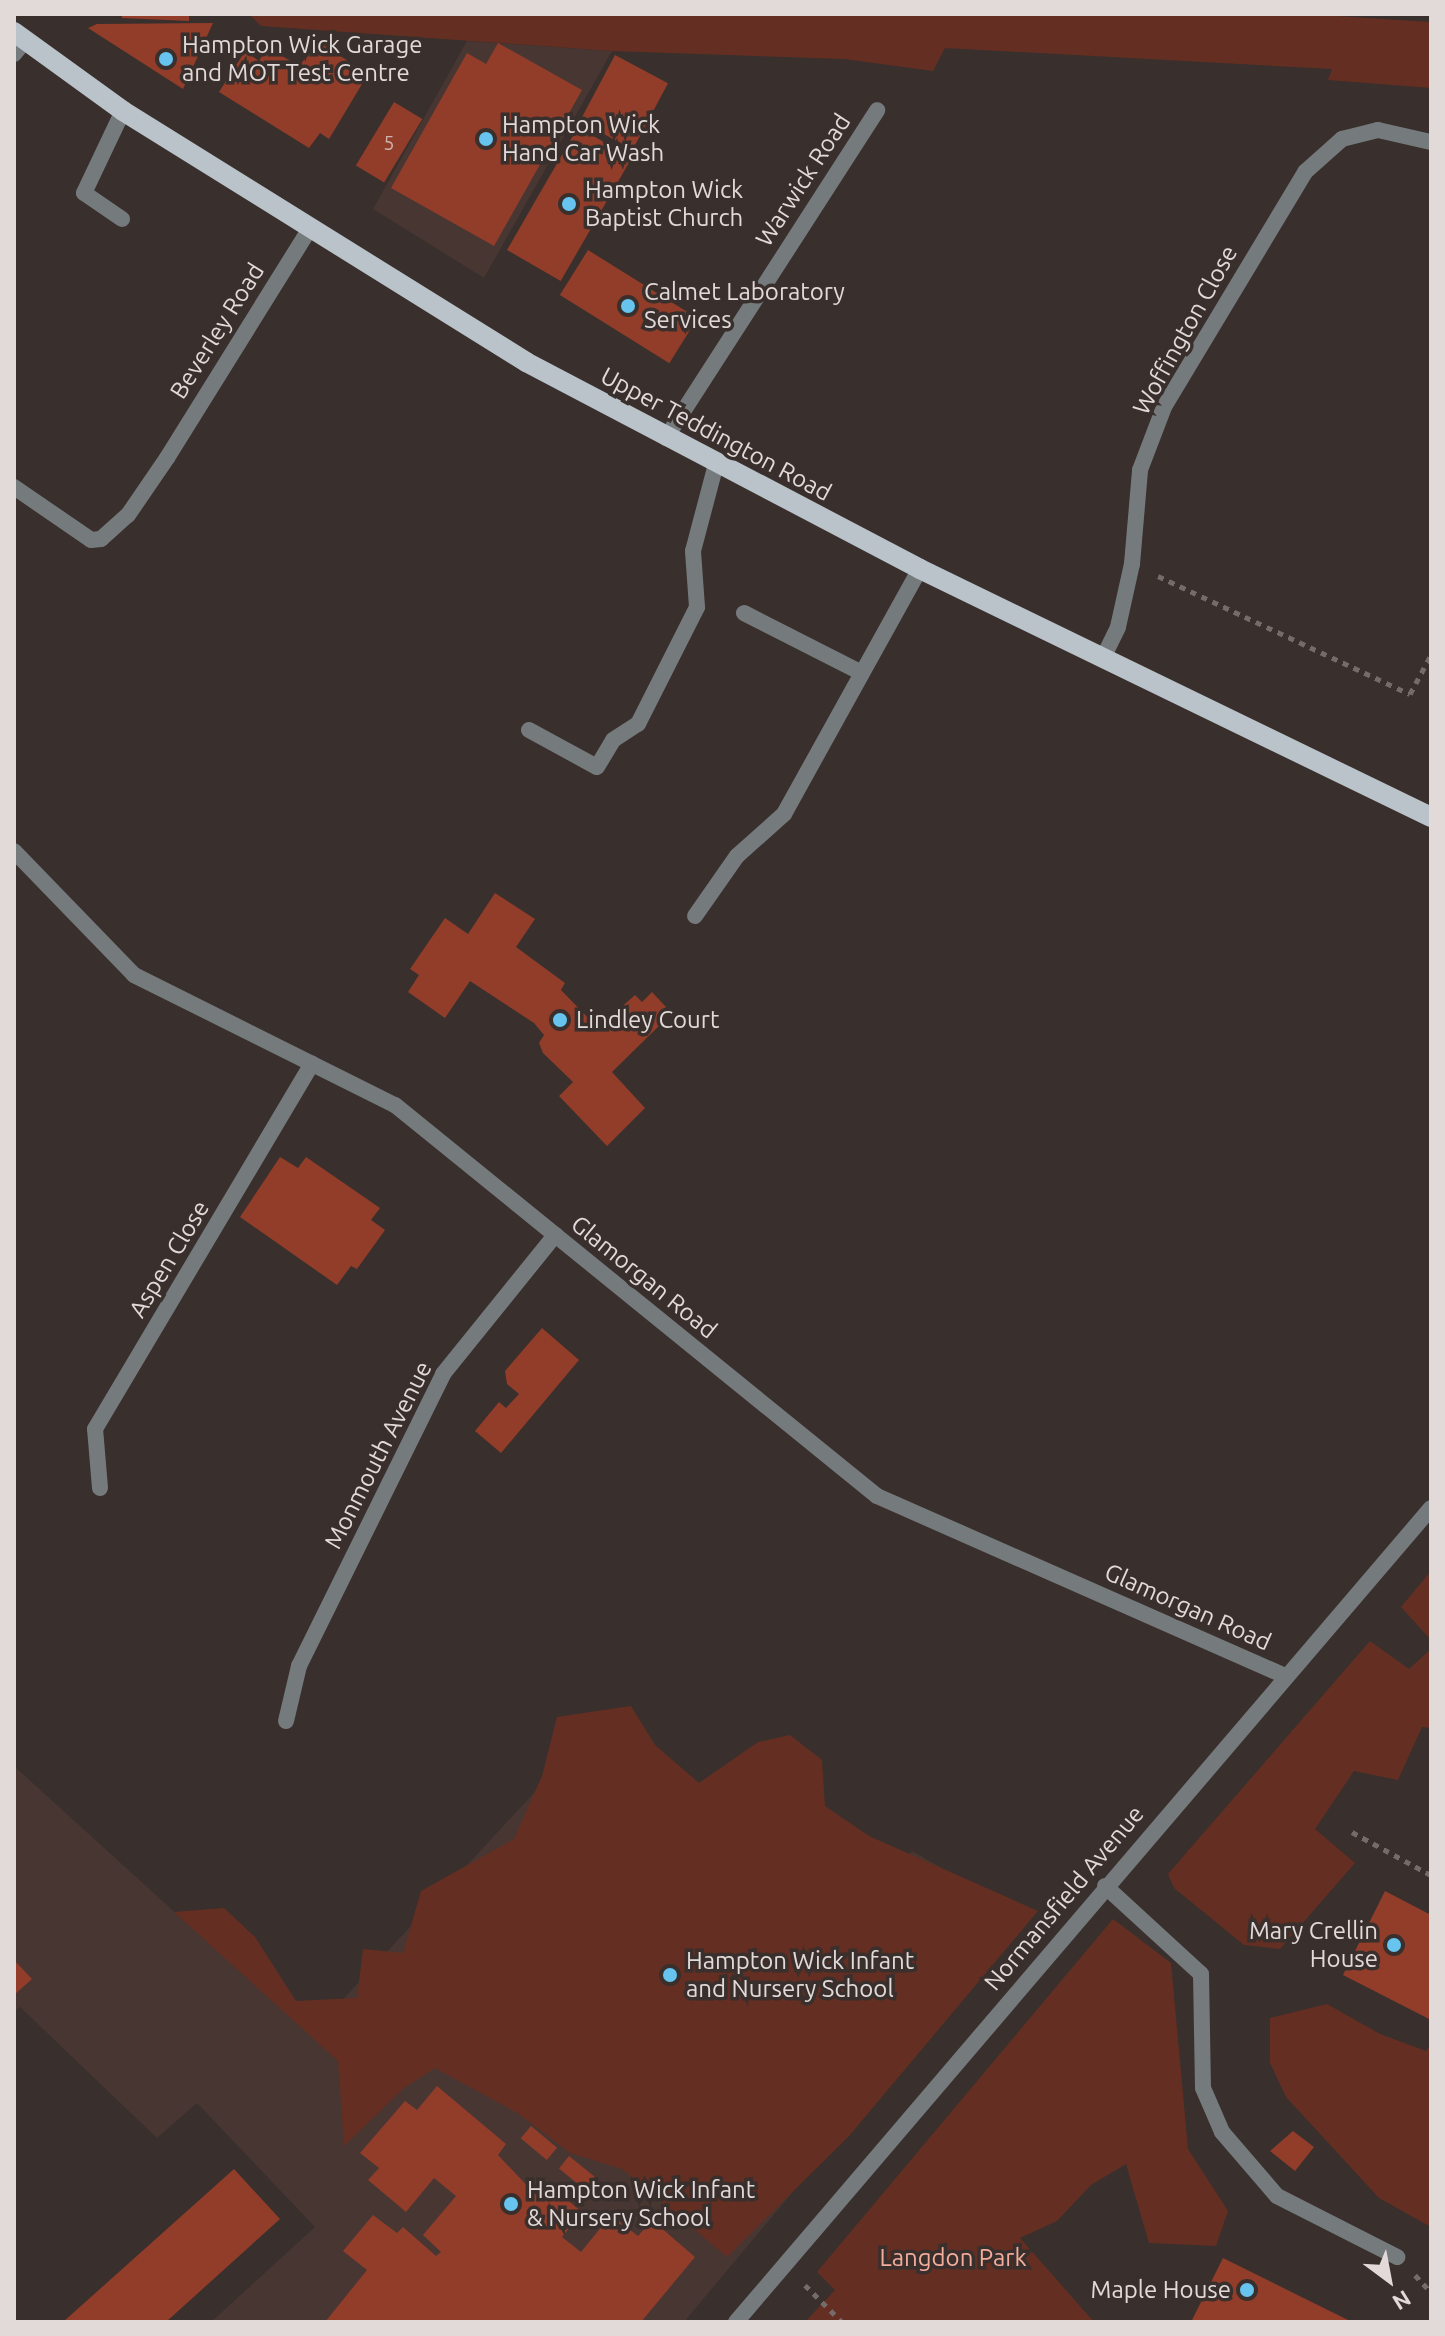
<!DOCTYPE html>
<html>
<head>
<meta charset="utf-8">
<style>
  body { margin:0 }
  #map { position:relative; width:1445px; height:2336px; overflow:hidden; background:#392f2c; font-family:Ubuntu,sans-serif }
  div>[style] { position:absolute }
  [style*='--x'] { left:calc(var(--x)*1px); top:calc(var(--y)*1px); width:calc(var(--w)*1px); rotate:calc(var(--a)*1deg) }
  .built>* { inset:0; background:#483632 }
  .green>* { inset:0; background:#642f22 }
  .building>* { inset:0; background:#913d2a; transform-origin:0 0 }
  .path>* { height:5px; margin-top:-2.5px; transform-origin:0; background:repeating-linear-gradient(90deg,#756c69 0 6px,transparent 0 12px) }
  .lane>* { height:16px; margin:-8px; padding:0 8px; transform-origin:8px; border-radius:8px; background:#757a7d }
  .street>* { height:16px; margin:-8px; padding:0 8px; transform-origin:8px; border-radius:8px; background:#757a7d }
  .primary>* { height:20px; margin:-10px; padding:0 10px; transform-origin:10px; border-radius:10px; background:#b9c3c9 }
  .dots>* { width:22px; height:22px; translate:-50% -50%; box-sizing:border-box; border:4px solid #392f2c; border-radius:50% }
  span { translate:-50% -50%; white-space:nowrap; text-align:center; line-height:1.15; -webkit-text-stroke:7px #392f2c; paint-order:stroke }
  .number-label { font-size:20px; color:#ceb3ad }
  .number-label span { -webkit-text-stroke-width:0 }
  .poi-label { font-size:24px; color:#e2dad9 }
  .left { translate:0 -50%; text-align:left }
  .right { translate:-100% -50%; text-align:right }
  .street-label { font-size:24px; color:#e2dad9 }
  .park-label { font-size:24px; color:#f4ac9b }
  .frame { position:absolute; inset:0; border:16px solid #e2dad9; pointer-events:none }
  .north { position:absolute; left:1349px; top:2240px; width:80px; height:80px; -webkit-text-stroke:6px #392f2c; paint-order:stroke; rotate:148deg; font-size:22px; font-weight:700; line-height:32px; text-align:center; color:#e2dad9 }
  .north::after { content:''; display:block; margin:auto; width:28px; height:36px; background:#e2dad9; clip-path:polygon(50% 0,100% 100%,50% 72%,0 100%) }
</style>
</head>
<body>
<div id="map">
  <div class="built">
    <i style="clip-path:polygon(467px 41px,612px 51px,484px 278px,373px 209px)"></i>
    <i style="clip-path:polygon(594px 1728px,870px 1897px,912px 1851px,1024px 1915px,684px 2322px,211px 2322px,315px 2227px,197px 2103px,157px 2138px,20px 2007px,14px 2012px,14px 1766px,310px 2035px)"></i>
  </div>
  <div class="green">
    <i style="clip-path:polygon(249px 14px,1305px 14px,1431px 22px,1431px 88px,1328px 80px,1332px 69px,945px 48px,933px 71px,844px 59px,612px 51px,261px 26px)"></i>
    <i style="clip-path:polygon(1431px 1571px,1431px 1640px,1401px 1607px)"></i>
    <i style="clip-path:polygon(1370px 1641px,1409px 1669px,1431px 1649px,1431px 1728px,1422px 1727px,1398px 1780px,1354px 1771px,1315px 1829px,1355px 1863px,1280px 1949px,1244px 1945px,1174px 1888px,1168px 1874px)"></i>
    <i style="clip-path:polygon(631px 1706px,655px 1745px,699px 1783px,758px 1742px,790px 1735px,822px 1760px,825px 1806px,869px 1836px,1038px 1911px,849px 2136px,727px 2257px,622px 2169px,570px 2153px,519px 2114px,435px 2068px,404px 2088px,344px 2146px,338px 2061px,174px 1912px,224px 1908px,255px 1937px,296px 2001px,357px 1998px,363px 1949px,403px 1953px,421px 1891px,514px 1839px,542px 1776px,557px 1717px)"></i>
    <i style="clip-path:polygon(1113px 1919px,1171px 1963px,1188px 2149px,1228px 2211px,1216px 2246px,1149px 2243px,1126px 2164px,1091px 2185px,1057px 2221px,1020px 2238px,1094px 2322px,805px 2322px,835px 2290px,817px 2272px)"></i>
    <i style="clip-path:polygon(1327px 2004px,1380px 2034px,1426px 2051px,1431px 2044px,1431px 2227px,1379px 2198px,1286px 2097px,1270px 2063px,1270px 2018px)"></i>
  </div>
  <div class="building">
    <i style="clip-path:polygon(122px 14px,189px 14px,189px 21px,122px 18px)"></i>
    <i style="clip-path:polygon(213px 23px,183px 89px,88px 28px,97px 24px)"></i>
    <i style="clip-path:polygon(319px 42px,368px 74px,329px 139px,320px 133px,309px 148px,219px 92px,245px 51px,259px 61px,267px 47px,299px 66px)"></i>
    <i style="clip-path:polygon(498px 43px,582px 90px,494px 246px,391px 188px,467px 53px,486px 64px)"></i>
    <i style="left:615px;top:55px;width:60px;height:75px;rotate:28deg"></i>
    <i style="left:394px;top:102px;width:33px;height:74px;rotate:31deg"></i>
    <i style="left:578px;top:127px;width:62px;height:142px;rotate:30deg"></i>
    <i style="left:588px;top:250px;width:129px;height:53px;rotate:32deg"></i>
    <i style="clip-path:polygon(495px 893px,535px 919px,516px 947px,565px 983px,561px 990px,598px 1028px,635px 995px,642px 1002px,652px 992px,666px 1007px,658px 1015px,663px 1022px,612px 1072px,645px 1108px,607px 1146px,559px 1096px,573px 1082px,543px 1053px,539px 1043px,544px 1035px,534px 1023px,470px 981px,445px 1018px,408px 992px,419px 975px,410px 969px,445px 918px,468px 934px)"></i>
    <i style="clip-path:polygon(280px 1157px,298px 1168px,306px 1157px,380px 1208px,371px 1220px,385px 1230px,357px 1269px,351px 1266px,337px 1285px,240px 1217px)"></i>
    <i style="clip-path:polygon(542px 1328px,579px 1360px,501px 1453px,475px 1431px,499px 1402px,506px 1408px,519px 1394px,507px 1384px,505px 1371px)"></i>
    <i style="clip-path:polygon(1385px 1891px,1431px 1915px,1431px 2020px,1343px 1975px)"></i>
    <i style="clip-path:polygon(14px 1960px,32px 1979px,14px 1995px)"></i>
    <i style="clip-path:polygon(437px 2086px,506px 2144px,498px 2155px,536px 2195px,547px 2183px,582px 2212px,562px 2237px,581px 2252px,611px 2215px,638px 2236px,652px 2220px,695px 2257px,641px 2322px,325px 2322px,367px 2270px,343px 2251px,373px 2215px,397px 2233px,403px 2227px,436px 2256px,441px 2252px,423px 2235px,456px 2196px,434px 2178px,406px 2212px,368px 2180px,379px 2168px,360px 2153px,405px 2101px,417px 2110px)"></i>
    <i style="left:531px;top:2126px;width:34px;height:16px;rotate:40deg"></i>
    <i style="clip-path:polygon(1293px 2131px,1314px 2147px,1295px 2171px,1270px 2151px)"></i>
    <i style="left:569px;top:2156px;width:35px;height:16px;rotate:39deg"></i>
    <i style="clip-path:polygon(234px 2169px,280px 2219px,166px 2322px,63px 2322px)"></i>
    <i style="clip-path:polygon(1223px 2258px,1352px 2322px,1191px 2322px)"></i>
  </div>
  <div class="path">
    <i style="--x:1158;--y:576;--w:278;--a:25.1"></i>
    <i style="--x:1410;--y:694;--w:44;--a:-61.7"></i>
    <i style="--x:1352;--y:1832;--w:90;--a:28.6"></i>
    <i style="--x:1415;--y:2275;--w:23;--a:47"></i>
    <i style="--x:805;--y:2285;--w:52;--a:45"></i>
  </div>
  <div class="lane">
    <i style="--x:14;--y:54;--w:17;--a:-50"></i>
    <i style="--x:122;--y:219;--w:46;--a:-145.6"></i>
    <i style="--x:84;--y:193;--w:91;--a:-64.6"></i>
    <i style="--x:14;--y:487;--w:93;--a:34.5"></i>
    <i style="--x:91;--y:540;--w:10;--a:-6"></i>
    <i style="--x:101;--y:539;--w:36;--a:-42"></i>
    <i style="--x:128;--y:515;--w:69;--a:-55.6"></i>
    <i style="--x:744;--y:613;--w:132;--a:27"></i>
    <i style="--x:529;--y:730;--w:77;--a:28.6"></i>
    <i style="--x:597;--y:767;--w:31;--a:-59"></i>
    <i style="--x:613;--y:740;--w:30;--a:-33"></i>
    <i style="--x:638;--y:724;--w:131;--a:-63.2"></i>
    <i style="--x:697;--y:607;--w:56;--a:-94.1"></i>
    <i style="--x:693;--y:551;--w:90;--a:-75.2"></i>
    <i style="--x:695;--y:916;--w:73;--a:-55"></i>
    <i style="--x:737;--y:856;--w:63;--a:-41.8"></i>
    <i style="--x:784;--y:814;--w:280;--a:-61"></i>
  </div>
  <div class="street">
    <i style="--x:666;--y:438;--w:390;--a:-57.2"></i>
    <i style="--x:167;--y:458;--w:269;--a:-58.1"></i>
    <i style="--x:1103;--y:658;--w:34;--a:-64"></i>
    <i style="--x:1118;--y:627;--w:65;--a:-77.5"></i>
    <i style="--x:1132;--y:564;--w:94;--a:-85.1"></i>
    <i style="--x:1140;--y:470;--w:67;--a:-69.1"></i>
    <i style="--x:1164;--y:407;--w:274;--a:-59"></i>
    <i style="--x:1305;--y:172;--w:50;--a:-41.7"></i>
    <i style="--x:1342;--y:139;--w:37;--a:-14"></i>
    <i style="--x:1378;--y:130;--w:54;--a:12.8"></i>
    <i style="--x:14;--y:851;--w:173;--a:45.9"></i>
    <i style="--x:134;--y:975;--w:292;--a:26.5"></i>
    <i style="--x:395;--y:1105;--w:621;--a:39.05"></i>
    <i style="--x:877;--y:1496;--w:447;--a:23.8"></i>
    <i style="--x:100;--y:1488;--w:59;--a:-94.8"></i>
    <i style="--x:95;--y:1429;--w:425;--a:-59.3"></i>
    <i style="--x:286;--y:1721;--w:57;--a:-76.7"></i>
    <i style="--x:299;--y:1666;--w:326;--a:-63.7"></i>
    <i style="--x:443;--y:1374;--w:179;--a:-51.1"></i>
    <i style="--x:1105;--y:1886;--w:130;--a:42.5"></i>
    <i style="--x:1201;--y:1974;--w:114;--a:89"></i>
    <i style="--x:1203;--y:2088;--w:48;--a:66.6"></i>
    <i style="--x:1222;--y:2132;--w:84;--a:49.3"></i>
    <i style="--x:1277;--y:2196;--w:135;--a:26.9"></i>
    <i style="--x:736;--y:2322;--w:1070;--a:-49.51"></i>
  </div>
  <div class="primary">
    <i style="--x:14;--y:32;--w:135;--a:35.9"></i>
    <i style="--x:123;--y:111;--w:475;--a:31.9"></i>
    <i style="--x:526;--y:362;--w:445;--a:27.7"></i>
    <i style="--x:920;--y:569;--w:568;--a:25.89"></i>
  </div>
  <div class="dots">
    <i style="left:166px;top:59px;background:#66c4ef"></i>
    <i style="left:486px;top:139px;background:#66c4ef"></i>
    <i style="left:569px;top:204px;background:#66c4ef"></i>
    <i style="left:628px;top:306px;background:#66c4ef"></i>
    <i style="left:560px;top:1020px;background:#66c4ef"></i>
    <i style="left:1394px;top:1945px;background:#66c4ef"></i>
    <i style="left:670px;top:1975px;background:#66c4ef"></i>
    <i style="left:511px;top:2204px;background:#66c4ef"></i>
    <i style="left:1247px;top:2290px;background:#66c4ef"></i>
  </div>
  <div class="number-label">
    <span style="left:389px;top:142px">5</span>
  </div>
  <div class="poi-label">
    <span class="left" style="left:182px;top:59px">Hampton Wick Garage<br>and MOT Test Centre</span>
    <span class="left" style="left:502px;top:139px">Hampton Wick<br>Hand Car Wash</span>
    <span class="left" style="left:585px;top:204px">Hampton Wick<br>Baptist Church</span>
    <span class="left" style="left:644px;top:306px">Calmet Laboratory<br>Services</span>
    <span class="left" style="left:576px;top:1020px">Lindley Court</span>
    <span class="right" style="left:1378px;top:1945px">Mary Crellin<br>House</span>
    <span class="left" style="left:686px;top:1975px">Hampton Wick Infant<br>and Nursery School</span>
    <span class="left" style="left:527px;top:2204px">Hampton Wick Infant<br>&amp; Nursery School</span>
    <span class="right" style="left:1231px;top:2290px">Maple House</span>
  </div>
  <div class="street-label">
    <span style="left:803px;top:180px;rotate:-57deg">Warwick Road</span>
    <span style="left:1185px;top:330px;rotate:-61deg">Woffington Close</span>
    <span style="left:217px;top:331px;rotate:-58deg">Beverley Road</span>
    <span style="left:716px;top:434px;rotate:28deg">Upper Teddington Road</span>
    <span style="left:169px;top:1259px;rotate:-59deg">Aspen Close</span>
    <span style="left:644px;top:1277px;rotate:39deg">Glamorgan Road</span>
    <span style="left:378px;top:1455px;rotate:-63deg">Monmouth Avenue</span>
    <span style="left:1188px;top:1607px;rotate:24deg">Glamorgan Road</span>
    <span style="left:1064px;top:1898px;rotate:-50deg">Normansfield Avenue</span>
  </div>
  <div class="park-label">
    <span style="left:953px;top:2258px">Langdon Park</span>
  </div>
  <div class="frame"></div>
  <div class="north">N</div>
</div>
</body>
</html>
